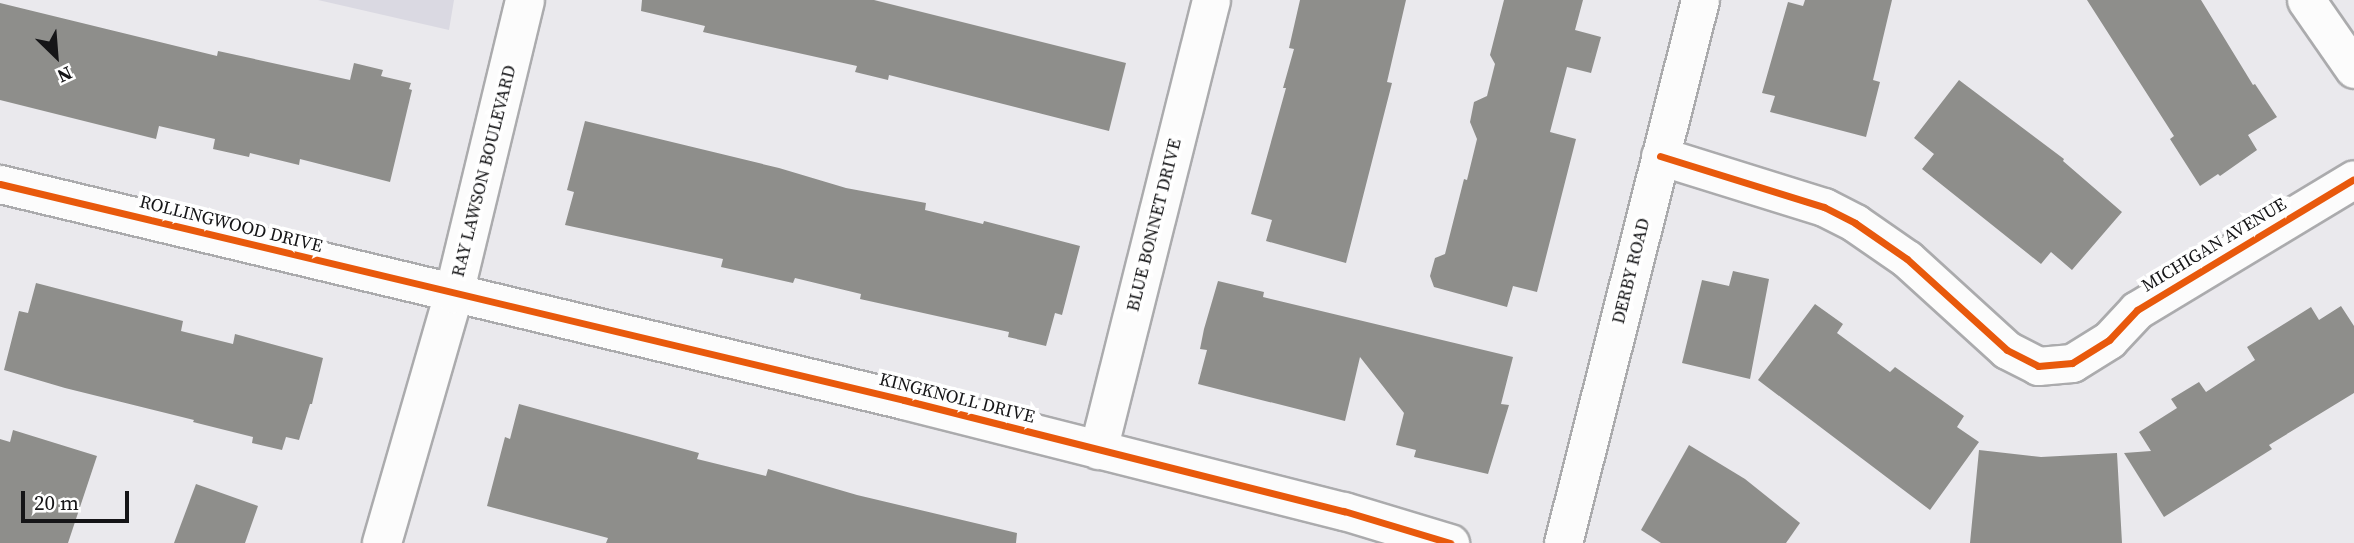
<!DOCTYPE html>
<html>
<head>
<meta charset="utf-8">
<style>
  body { margin:0 }
  #map { position:relative; width:2354px; height:543px; overflow:hidden; background:#eae9ed; font-family:"Source Serif 4",serif }
  div>[style] { position:absolute }
  [style*='--x'] { left:calc(var(--x)*1px); top:calc(var(--y)*1px); width:calc(var(--w)*1px); rotate:calc(var(--a)*1deg) }
  .built>* { inset:0; background:#dad9e2 }
  .building>* { inset:0; background:#8e8e8b }
  .roads { filter:drop-shadow(2px 0 #ababad) drop-shadow(-2px 0 #ababad) drop-shadow(0 2px #ababad) drop-shadow(0 -2px #ababad) }
  .street>* { height:37px; margin:-18.5px; padding:0 18.5px; transform-origin:18.5px; border-radius:18.5px; background:#fcfcfc }
  .secondary>* { height:38px; margin:-19px; padding:0 19px; transform-origin:19px; border-radius:19px; background:#fcfcfc }
  .cycleway>* { height:7px; margin:-3.5px; padding:0 3.5px; transform-origin:3.5px; border-radius:3.5px; background:#e8590c }
  span { translate:-50% -50%; white-space:nowrap; text-align:center; line-height:1.15; -webkit-text-stroke:7px #fff; paint-order:stroke }
  .street-label { font-size:18px; color:#151517 }
  .north { position:absolute; left:21px; top:21px; width:70px; height:70px; -webkit-text-stroke:5px #fff; paint-order:stroke; rotate:155deg; font-size:19px; font-weight:700; line-height:28px; text-align:center; color:#151517 }
  .north::after { content:''; display:block; margin:auto; width:24px; height:32px; background:#151517; clip-path:polygon(50% 0,100% 100%,50% 72%,0 100%) }
  .scale { position:absolute; left:21px; top:491px; width:108px; height:32px; box-sizing:border-box; border:4px solid #151517; border-top:0; padding-left:9px; font-size:21px; line-height:24px; white-space:nowrap; color:#151517; -webkit-text-stroke:5px #fff; paint-order:stroke }
</style>
</head>
<body>
<div id="map">
  <div class="built">
    <i style="clip-path:polygon(318px 0,454px 0,449px 30px)"></i>
  </div>
  <div class="building">
    <i style="clip-path:polygon(642px 0,874px 0,1126px 63px,1109px 131px,889px 75px,888px 80px,855px 72px,857px 66px,703px 32px,705px 26px,641px 11px)"></i>
    <i style="clip-path:polygon(1300px 0,1406px 0,1387px 82px,1392px 83px,1346px 263px,1266px 241px,1272px 220px,1251px 214px,1286px 88px,1283px 88px,1294px 49px,1289px 48px)"></i>
    <i style="clip-path:polygon(1504px 0,1583px 0,1575px 30px,1601px 37px,1591px 73px,1567px 67px,1550px 132px,1576px 139px,1537px 292px,1513px 286px,1507px 307px,1434px 287px,1430px 276px,1435px 258px,1445px 254px,1464px 179px,1467px 180px,1477px 139px,1470px 122px,1474px 102px,1487px 96px,1495px 64px,1490px 55px)"></i>
    <i style="clip-path:polygon(1805px 0,1892px 0,1873px 80px,1880px 82px,1866px 137px,1770px 112px,1775px 96px,1762px 93px,1788px 2px,1803px 6px)"></i>
    <i style="clip-path:polygon(2087px 0,2201px 0,2253px 85px,2255px 84px,2277px 117px,2248px 135px,2257px 150px,2220px 176px,2218px 174px,2200px 186px,2170px 139px,2174px 136px)"></i>
    <i style="clip-path:polygon(0 3px,217px 56px,218px 51px,350px 80px,354px 63px,383px 70px,381px 76px,411px 83px,409px 89px,412px 90px,390px 182px,300px 159px,299px 165px,250px 153px,249px 157px,213px 149px,215px 139px,159px 126px,156px 139px,0 100px)"></i>
    <i style="clip-path:polygon(1959px 80px,2064px 159px,2063px 161px,2122px 212px,2072px 270px,2051px 252px,2041px 264px,1922px 169px,1934px 154px,1914px 138px)"></i>
    <i style="clip-path:polygon(585px 121px,779px 168px,846px 188px,926px 203px,925px 210px,983px 224px,984px 221px,1080px 246px,1062px 315px,1055px 313px,1046px 346px,1008px 337px,1009px 332px,860px 299px,861px 294px,795px 278px,793px 283px,753px 274px,721px 267px,723px 259px,565px 225px,574px 192px,567px 190px)"></i>
    <i style="clip-path:polygon(1733px 271px,1769px 279px,1750px 379px,1682px 363px,1702px 280px,1729px 286px)"></i>
    <i style="clip-path:polygon(1218px 281px,1264px 292px,1263px 297px,1513px 357px,1501px 404px,1509px 405px,1488px 474px,1414px 457px,1416px 450px,1396px 445px,1404px 413px,1360px 357px,1345px 421px,1198px 384px,1207px 350px,1200px 349px,1204px 329px)"></i>
    <i style="clip-path:polygon(36px 283px,183px 321px,181px 331px,233px 344px,235px 334px,323px 358px,312px 404px,310px 404px,299px 440px,286px 437px,282px 450px,252px 443px,253px 437px,193px 422px,194px 420px,65px 388px,4px 370px,19px 311px,28px 313px)"></i>
    <i style="clip-path:polygon(1815px 304px,1843px 324px,1837px 333px,1890px 372px,1895px 367px,1964px 416px,1957px 427px,1979px 442px,1930px 510px,1758px 380px)"></i>
    <i style="clip-path:polygon(2341px 306px,2354px 326px,2354px 393px,2269px 445px,2272px 449px,2164px 517px,2124px 453px,2151px 451px,2139px 432px,2177px 408px,2171px 399px,2199px 382px,2206px 392px,2255px 360px,2247px 347px,2311px 307px,2319px 320px)"></i>
    <i style="clip-path:polygon(519px 404px,699px 453px,697px 459px,766px 476px,768px 469px,857px 495px,1017px 533px,1016px 543px,606px 543px,608px 538px,487px 506px,505px 437px,510px 439px)"></i>
    <i style="clip-path:polygon(13px 430px,97px 456px,68px 543px,0 543px,0 439px,10px 442px)"></i>
    <i style="clip-path:polygon(1689px 445px,1745px 479px,1800px 523px,1786px 543px,1661px 543px,1641px 530px)"></i>
    <i style="clip-path:polygon(1979px 450px,2041px 457px,2117px 453px,2122px 543px,1970px 543px)"></i>
    <i style="clip-path:polygon(196px 484px,258px 506px,245px 543px,174px 543px)"></i>
  </div>
  <div class="roads">
    <div class="street">
      <i style="--x:2306;--y:0;--w:84;--a:55.2"></i>
      <i style="--x:1660;--y:156;--w:172;--a:17.3"></i>
      <i style="--x:1824;--y:207;--w:35;--a:27"></i>
      <i style="--x:1855;--y:223;--w:63;--a:34.7"></i>
      <i style="--x:1907;--y:259;--w:135;--a:42.3"></i>
      <i style="--x:2007;--y:350;--w:35;--a:27"></i>
      <i style="--x:2038;--y:366;--w:34;--a:-5"></i>
      <i style="--x:2072;--y:363;--w:44;--a:-31.9"></i>
      <i style="--x:2109;--y:340;--w:41;--a:-47"></i>
      <i style="--x:2137;--y:310;--w:253;--a:-31.1"></i>
      <i style="--x:0;--y:184;--w:929;--a:13.44"></i>
      <i style="--x:904;--y:400;--w:454;--a:14.2"></i>
      <i style="--x:1344;--y:511;--w:111;--a:16.8"></i>
      <i style="--x:1098;--y:450;--w:464;--a:-75.9"></i>
      <i style="--x:1563;--y:543;--w:560;--a:-75.84"></i>
    </div>
    <div class="secondary">
      <i style="--x:382;--y:543;--w:259;--a:-73.9"></i>
      <i style="--x:454;--y:294;--w:302;--a:-76.4"></i>
    </div>
  </div>
  <div class="cycleway">
    <i style="--x:1660;--y:156;--w:172;--a:17.3"></i>
    <i style="--x:1824;--y:207;--w:35;--a:27"></i>
    <i style="--x:1855;--y:223;--w:63;--a:34.7"></i>
    <i style="--x:1907;--y:259;--w:135;--a:42.3"></i>
    <i style="--x:2007;--y:350;--w:35;--a:27"></i>
    <i style="--x:2038;--y:366;--w:34;--a:-5"></i>
    <i style="--x:2072;--y:363;--w:44;--a:-31.9"></i>
    <i style="--x:2109;--y:340;--w:41;--a:-47"></i>
    <i style="--x:2137;--y:310;--w:253;--a:-31.1"></i>
    <i style="--x:0;--y:184;--w:929;--a:13.44"></i>
    <i style="--x:904;--y:400;--w:454;--a:14.2"></i>
    <i style="--x:1344;--y:511;--w:111;--a:16.8"></i>
  </div>
  <div class="street-label">
    <span style="left:484px;top:171px;rotate:-76deg">RAY LAWSON BOULEVARD</span>
    <span style="left:231px;top:224px;rotate:14deg">ROLLINGWOOD DRIVE</span>
    <span style="left:1154px;top:225px;rotate:-76deg">BLUE BONNET DRIVE</span>
    <span style="left:2214px;top:245px;rotate:-31deg">MICHIGAN AVENUE</span>
    <span style="left:1631px;top:271px;rotate:-76deg">DERBY ROAD</span>
    <span style="left:957px;top:398px;rotate:14deg">KINGKNOLL DRIVE</span>
  </div>
  <div class="north">N</div>
  <div class="scale">20 m</div>
</div>
</body>
</html>
